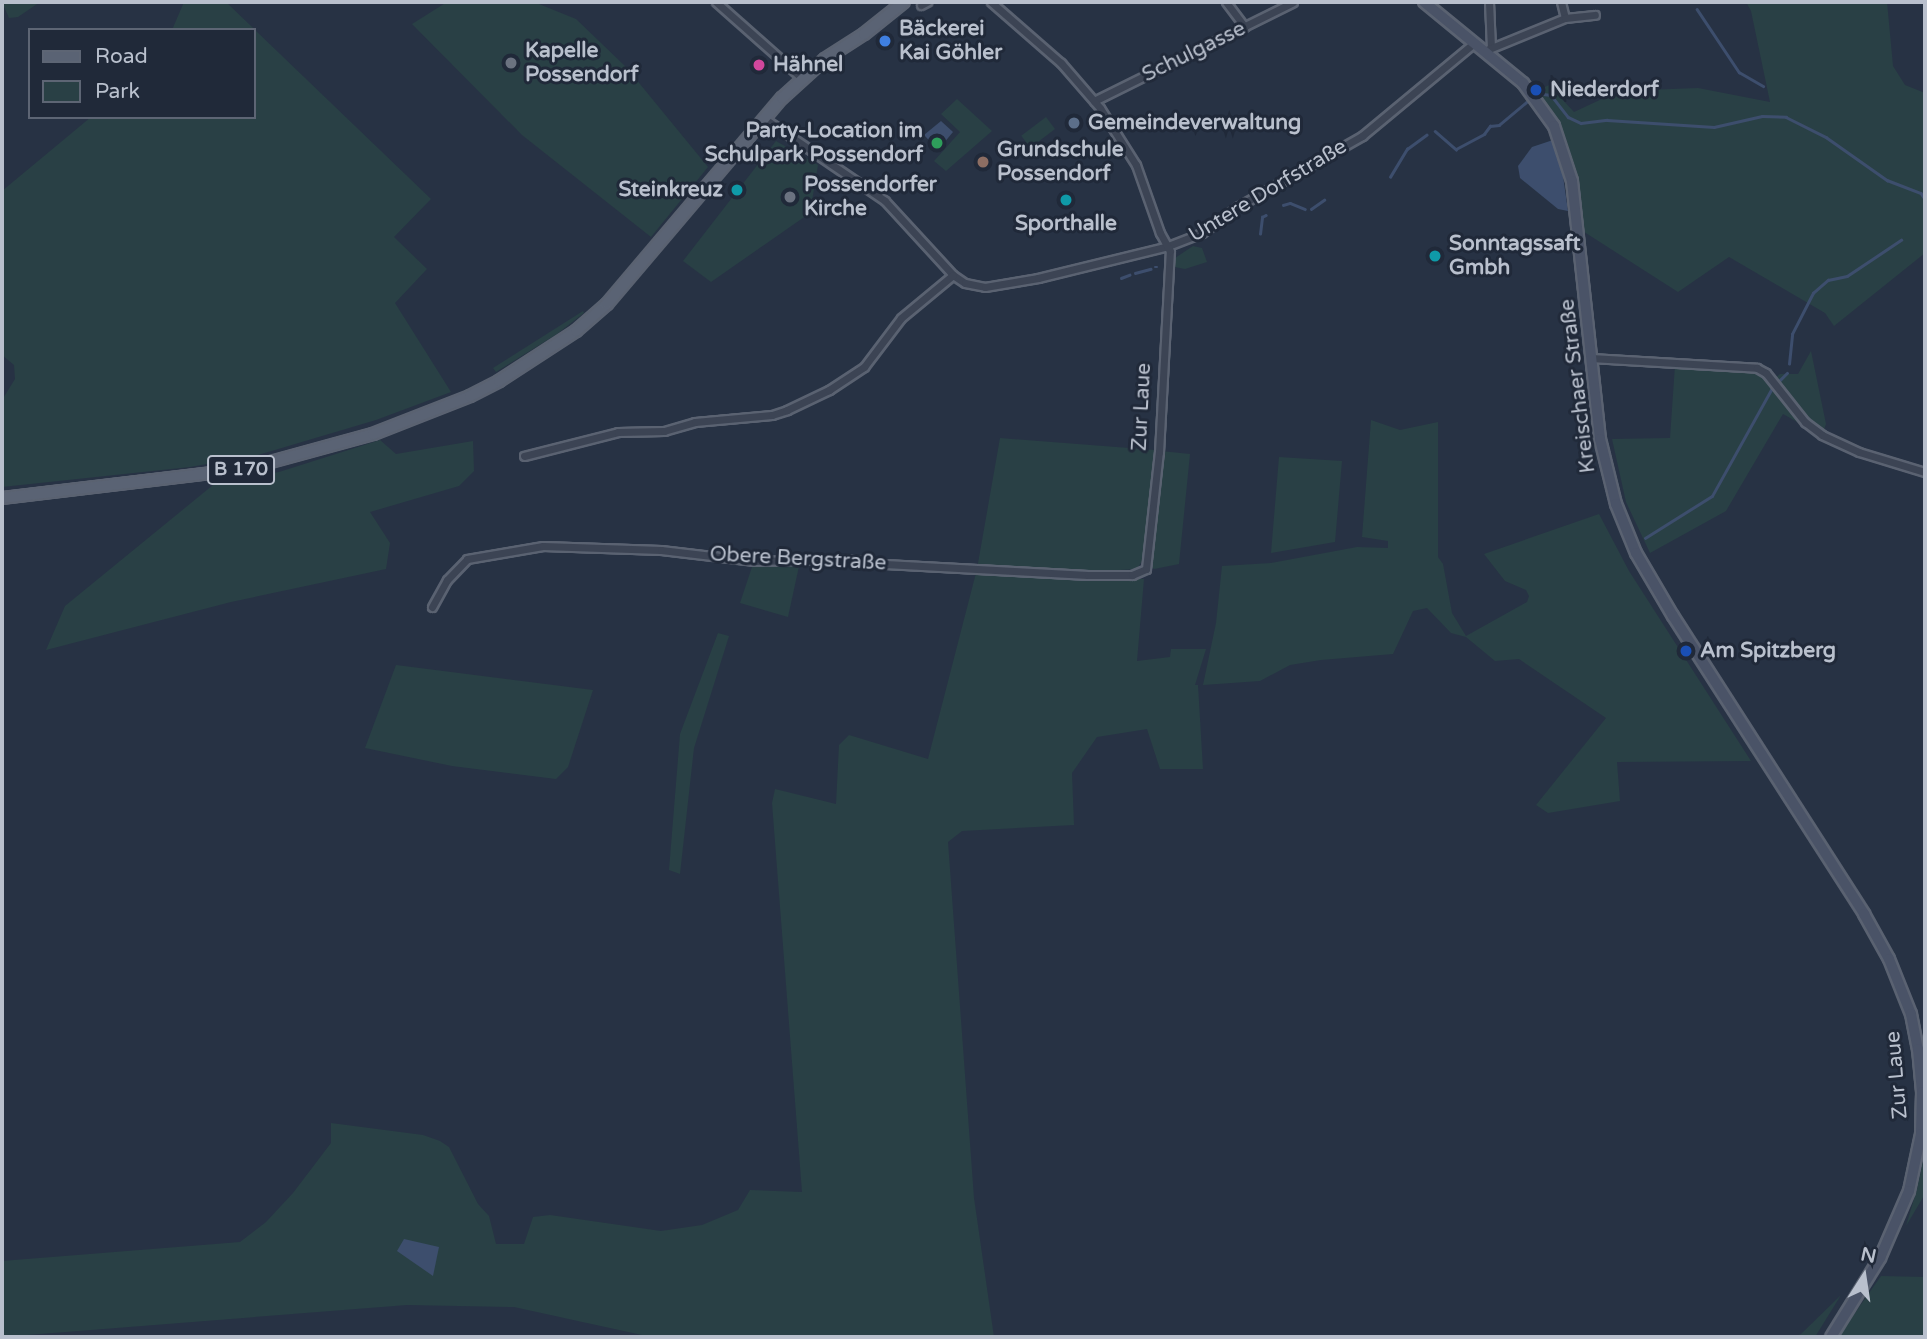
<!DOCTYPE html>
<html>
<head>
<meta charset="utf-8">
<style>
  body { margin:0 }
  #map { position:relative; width:1927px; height:1339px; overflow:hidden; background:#273244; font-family:"Varela Round",sans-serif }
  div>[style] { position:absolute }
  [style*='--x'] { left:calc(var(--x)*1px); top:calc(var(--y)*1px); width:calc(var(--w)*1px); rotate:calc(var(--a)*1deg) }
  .green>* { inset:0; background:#294045; transform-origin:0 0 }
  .water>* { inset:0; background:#3d4e6d }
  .stream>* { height:2.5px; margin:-1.25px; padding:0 1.25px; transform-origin:1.25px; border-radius:1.25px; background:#3d4e6d }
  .roads { filter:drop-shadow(2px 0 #5a6271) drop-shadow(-2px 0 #5a6271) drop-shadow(0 2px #5a6271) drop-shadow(0 -2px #5a6271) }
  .street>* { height:7px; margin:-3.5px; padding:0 3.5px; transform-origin:3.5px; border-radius:3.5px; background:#3c4454 }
  .secondary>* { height:10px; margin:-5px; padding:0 5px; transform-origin:5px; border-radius:5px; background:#4a5367 }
  .primary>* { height:10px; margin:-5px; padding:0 5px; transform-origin:5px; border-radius:5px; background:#5a6374 }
  .dots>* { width:19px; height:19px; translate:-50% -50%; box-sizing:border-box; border:4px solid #202939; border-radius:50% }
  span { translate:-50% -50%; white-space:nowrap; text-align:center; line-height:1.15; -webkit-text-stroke:6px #202939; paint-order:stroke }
  .shield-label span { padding:2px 5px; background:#202939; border:2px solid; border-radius:5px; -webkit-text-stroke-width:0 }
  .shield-label { font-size:19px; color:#b9c0cd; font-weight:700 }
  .poi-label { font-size:21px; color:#b9c0cd; font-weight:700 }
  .left { translate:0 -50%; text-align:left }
  .right { translate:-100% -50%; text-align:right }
  .street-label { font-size:21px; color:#b9c0cd }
  .frame { position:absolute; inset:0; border:4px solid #b9c0cd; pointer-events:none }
  .legend { position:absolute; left:28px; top:28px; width:228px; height:91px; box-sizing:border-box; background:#202939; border:2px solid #5d6574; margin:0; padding:9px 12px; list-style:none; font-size:21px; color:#b9c0cd }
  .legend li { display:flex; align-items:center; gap:14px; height:35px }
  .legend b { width:35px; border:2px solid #5d6574 }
  .north { position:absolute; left:1829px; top:1241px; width:70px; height:70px; -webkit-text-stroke:5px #202939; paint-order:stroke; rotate:12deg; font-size:19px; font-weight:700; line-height:28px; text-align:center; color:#b9c0cd }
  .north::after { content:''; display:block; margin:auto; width:24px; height:32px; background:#b9c0cd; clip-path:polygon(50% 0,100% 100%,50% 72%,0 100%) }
</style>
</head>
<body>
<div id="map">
  <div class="green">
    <i style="clip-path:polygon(2px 2px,40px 2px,18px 17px,9px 18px)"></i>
    <i style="clip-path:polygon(184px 2px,226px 2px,431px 199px,394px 237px,427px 269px,395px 303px,451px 392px,376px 420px,258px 455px,190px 467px,2px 487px,2px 400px,15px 379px,14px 365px,2px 355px,2px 191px,91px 117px,254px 117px,254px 30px,172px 30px)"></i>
    <i style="clip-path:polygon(447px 2px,534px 2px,576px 19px,626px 67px,708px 167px,651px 237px,522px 135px,412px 24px)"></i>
    <i style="clip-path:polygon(1746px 2px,1887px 2px,1893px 66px,1905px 85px,1925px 93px,1925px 253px,1834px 326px,1825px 313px,1729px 257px,1678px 292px,1578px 228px,1557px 126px,1536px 91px,1549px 85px,1574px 112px,1619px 91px,1698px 88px,1770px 102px,1751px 11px)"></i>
    <i style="clip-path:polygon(957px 99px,992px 131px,946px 171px,934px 161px,960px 132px,941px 114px)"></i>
    <i style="left:1046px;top:117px;width:15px;height:31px;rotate:53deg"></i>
    <i style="clip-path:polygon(776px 141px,818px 165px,810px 213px,711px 282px,683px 261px)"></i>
    <i style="clip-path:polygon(1193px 246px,1202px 248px,1207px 262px,1185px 269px,1175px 267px,1175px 258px)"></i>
    <i style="clip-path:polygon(583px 311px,584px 313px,557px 334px,496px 372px,493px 368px)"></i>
    <i style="clip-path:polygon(1811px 351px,1826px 424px,1823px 432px,1802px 416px,1774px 379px,1780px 374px,1798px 374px)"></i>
    <i style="clip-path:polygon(1675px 365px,1746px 369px,1762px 376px,1801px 424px,1783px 414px,1726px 511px,1650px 553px,1626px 502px,1612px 439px,1670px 438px)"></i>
    <i style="clip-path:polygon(1371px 420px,1400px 430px,1438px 422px,1438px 557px,1443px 564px,1452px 613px,1466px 636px,1527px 602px,1529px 596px,1526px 590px,1505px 581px,1484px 554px,1599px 514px,1629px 571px,1751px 761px,1617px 762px,1620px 801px,1548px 813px,1536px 805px,1606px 718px,1519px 659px,1495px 661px,1466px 637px,1451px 633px,1427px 608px,1413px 611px,1393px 654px,1321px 660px,1290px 665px,1260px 681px,1203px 685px,1216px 623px,1222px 566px,1271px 563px,1357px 547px,1388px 548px,1388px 541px,1362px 537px)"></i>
    <i style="clip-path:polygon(1000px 438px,1155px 450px,1144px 558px,1137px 569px,1035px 575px,1144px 579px,1137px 661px,1170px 657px,1171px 649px,1206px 649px,1195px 685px,1198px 685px,1203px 769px,1160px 769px,1147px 729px,1097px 737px,1072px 773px,1074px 825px,962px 831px,948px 842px,974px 1198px,994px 1337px,651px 1337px,514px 1307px,407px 1305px,2px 1337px,2px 1261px,240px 1242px,266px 1222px,293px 1193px,331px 1143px,331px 1123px,423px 1135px,440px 1141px,449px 1147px,478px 1204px,489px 1216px,496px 1244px,524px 1244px,533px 1217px,550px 1215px,661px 1231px,702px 1225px,738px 1210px,750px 1190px,802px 1192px,772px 803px,775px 789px,836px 804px,839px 745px,849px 735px,928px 759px,977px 569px)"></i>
    <i style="clip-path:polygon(380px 440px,396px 454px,473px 441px,474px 471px,459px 486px,370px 512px,390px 543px,386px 569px,231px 602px,46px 650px,65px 606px,213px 485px,279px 472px)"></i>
    <i style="clip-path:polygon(1161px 451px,1190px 454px,1179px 564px,1154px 569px,1149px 565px)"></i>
    <i style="clip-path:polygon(1279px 457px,1342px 461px,1335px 542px,1271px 553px)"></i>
    <i style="clip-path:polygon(801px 557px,788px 617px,740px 603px,754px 561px)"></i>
    <i style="clip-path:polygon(718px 633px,729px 636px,694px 748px,680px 874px,669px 870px,680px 734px)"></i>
    <i style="clip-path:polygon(396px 665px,593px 690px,568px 767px,556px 779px,452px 766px,365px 748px)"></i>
    <i style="clip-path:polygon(1925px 1152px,1925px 1194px,1906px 1226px,1917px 1189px)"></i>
    <i style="clip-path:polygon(1881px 1276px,1925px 1277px,1925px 1337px,1838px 1337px)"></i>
    <i style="clip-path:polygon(1841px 1295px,1815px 1337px,1794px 1337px,1801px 1334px)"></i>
  </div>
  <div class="water">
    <i style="clip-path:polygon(941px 121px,953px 132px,938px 150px,924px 135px)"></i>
    <i style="clip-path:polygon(1553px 140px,1562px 169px,1568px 211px,1558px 209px,1520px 178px,1518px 166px,1532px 147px)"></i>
    <i style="clip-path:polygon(404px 1239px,439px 1247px,433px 1276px,397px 1251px)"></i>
  </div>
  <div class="stream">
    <i style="--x:1697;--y:9;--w:76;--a:56.3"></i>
    <i style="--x:1739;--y:72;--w:28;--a:30"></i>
    <i style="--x:1543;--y:94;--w:8;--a:7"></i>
    <i style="--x:1551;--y:95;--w:28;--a:52"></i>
    <i style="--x:1568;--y:117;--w:14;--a:25"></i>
    <i style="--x:1581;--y:123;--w:26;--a:-7"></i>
    <i style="--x:1607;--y:120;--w:107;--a:3.7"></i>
    <i style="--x:1714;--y:127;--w:49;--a:-12.9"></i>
    <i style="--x:1762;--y:116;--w:24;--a:2"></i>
    <i style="--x:1786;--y:117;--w:45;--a:26.6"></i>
    <i style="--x:1826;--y:137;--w:75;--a:35.2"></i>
    <i style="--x:1887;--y:180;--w:36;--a:21"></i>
    <i style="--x:1921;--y:193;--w:7;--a:56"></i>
    <i style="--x:1435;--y:131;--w:28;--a:41"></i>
    <i style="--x:1456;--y:149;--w:32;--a:-28"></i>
    <i style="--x:1484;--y:134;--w:10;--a:-53"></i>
    <i style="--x:1490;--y:126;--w:9;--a:-6"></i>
    <i style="--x:1499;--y:125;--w:39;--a:-40"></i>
    <i style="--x:1390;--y:177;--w:33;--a:-59"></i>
    <i style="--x:1407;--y:149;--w:24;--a:-36"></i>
    <i style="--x:1283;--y:205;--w:7;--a:-16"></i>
    <i style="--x:1290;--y:203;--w:16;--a:22"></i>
    <i style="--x:1311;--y:209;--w:16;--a:-35"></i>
    <i style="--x:1260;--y:234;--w:17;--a:-83"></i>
    <i style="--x:1262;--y:217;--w:4;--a:-27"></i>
    <i style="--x:1155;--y:267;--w:2;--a:0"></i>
    <i style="--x:1135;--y:273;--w:16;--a:-15"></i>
    <i style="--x:1121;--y:278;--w:9;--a:-21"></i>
    <i style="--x:1789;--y:364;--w:30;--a:-84"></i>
    <i style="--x:1792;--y:334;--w:46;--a:-62.9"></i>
    <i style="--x:1813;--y:293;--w:20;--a:-41"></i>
    <i style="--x:1828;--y:280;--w:19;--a:-12"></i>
    <i style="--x:1847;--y:276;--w:65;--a:-33.7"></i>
    <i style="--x:1779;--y:381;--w:11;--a:-45"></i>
    <i style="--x:1645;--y:538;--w:79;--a:-32.1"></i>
    <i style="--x:1712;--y:496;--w:124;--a:-60.9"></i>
  </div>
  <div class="roads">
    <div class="street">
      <i style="--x:716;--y:2;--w:115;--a:41.5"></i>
      <i style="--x:1226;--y:2;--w:31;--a:53"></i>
      <i style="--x:1489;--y:2;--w:45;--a:87.5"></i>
      <i style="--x:1561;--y:2;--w:16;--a:76"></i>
      <i style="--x:921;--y:5;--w:7;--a:-27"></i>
      <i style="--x:1484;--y:51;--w:87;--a:-22.2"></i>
      <i style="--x:1565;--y:18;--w:30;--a:-6"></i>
      <i style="--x:1094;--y:101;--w:222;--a:-26.4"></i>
      <i style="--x:765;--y:119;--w:145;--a:34.3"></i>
      <i style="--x:885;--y:201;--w:100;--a:47.4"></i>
      <i style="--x:953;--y:275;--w:14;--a:34"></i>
      <i style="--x:965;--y:283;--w:20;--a:11"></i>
      <i style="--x:985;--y:287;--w:54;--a:-9.6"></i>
      <i style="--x:1038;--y:278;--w:134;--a:-13.8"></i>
      <i style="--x:1168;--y:246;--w:36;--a:-21"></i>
      <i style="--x:1202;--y:233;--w:44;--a:-36.6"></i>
      <i style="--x:1237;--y:207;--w:144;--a:-29.6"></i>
      <i style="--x:1362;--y:136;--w:146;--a:-39.7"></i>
      <i style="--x:1591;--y:358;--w:166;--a:3.4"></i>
      <i style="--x:1757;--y:368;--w:10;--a:29"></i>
      <i style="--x:1766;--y:373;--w:63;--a:51.5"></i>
      <i style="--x:1805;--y:422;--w:21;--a:37"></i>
      <i style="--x:1822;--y:435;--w:41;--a:24.7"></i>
      <i style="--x:1859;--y:452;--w:69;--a:16.9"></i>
      <i style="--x:524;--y:456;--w:97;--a:-14.3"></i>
      <i style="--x:618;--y:432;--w:46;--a:-1.2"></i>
      <i style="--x:664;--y:431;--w:32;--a:-16"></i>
      <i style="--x:695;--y:422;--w:77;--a:-5.2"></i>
      <i style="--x:772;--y:415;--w:16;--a:-18"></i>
      <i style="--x:787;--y:410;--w:47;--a:-25.5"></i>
      <i style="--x:829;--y:390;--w:42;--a:-33.3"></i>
      <i style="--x:864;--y:367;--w:61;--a:-52.9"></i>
      <i style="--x:901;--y:318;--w:67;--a:-39.6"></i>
      <i style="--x:432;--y:607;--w:31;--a:-61"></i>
      <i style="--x:447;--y:580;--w:29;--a:-46"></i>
      <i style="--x:467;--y:559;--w:77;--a:-9.7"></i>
      <i style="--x:543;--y:546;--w:118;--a:1.9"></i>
      <i style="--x:661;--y:550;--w:94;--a:6.7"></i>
      <i style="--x:754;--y:561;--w:95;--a:-1.2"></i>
      <i style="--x:849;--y:559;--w:36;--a:8"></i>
      <i style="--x:885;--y:564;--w:203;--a:3.1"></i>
      <i style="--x:1088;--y:575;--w:44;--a:0"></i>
      <i style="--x:1132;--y:575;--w:15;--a:-23"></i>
      <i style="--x:1146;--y:569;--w:118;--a:-83.7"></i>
      <i style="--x:1159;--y:452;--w:201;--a:-86.9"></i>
      <i style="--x:1170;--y:251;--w:21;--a:-119"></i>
      <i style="--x:1160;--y:233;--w:72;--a:-109.4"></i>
      <i style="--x:1136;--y:165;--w:67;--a:-122.3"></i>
      <i style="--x:1100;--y:108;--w:60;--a:-130.9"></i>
      <i style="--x:1061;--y:63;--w:93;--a:-138.9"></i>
    </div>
    <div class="secondary">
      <i style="--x:1424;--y:2;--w:128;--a:39.3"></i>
      <i style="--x:1523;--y:83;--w:53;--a:54.2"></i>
      <i style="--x:1554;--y:126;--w:58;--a:71.9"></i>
      <i style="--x:1572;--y:181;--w:260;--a:83.8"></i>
      <i style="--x:1600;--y:439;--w:67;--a:76.2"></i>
      <i style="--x:1616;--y:504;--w:53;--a:67.8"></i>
      <i style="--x:1636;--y:553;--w:73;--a:59.6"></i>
      <i style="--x:1673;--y:616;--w:354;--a:57.3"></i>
      <i style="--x:1864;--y:914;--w:51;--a:60.9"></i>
      <i style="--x:1889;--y:959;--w:59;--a:68.2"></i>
      <i style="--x:1911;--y:1014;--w:36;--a:79"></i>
      <i style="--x:1918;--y:1049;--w:43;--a:84.7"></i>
      <i style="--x:1922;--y:1092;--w:42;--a:91.4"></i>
      <i style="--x:1921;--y:1134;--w:58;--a:101.9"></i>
      <i style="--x:1909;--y:1191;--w:73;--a:113.4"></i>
      <i style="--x:1880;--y:1258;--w:93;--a:121.8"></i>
    </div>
    <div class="primary">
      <i style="--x:2;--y:498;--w:245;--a:-6.8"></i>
      <i style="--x:245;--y:469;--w:133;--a:-15.3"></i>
      <i style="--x:373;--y:434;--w:104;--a:-21.4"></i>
      <i style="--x:470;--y:396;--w:33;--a:-27"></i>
      <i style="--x:499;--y:381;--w:92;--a:-33"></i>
      <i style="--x:576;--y:331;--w:41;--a:-41.1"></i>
      <i style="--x:607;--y:304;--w:270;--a:-49.7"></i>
      <i style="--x:782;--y:98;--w:58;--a:-42.2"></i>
      <i style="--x:825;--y:59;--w:46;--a:-32.7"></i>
      <i style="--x:864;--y:34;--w:51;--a:-38.7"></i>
    </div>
  </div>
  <div class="dots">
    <i style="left:885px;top:41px;background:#3f7fe0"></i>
    <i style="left:511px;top:63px;background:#6b7280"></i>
    <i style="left:759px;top:65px;background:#d1479c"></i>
    <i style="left:1536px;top:90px;background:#1a4fb4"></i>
    <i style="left:1074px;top:123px;background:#5c6f8a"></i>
    <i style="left:937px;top:143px;background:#2e9e5b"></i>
    <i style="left:983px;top:162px;background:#8d6e63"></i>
    <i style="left:737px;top:190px;background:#0f9aa8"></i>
    <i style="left:790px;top:197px;background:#6b7280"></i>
    <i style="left:1066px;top:200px;background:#0f9aa8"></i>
    <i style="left:1435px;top:256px;background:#0f9aa8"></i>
    <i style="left:1686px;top:651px;background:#1a4fb4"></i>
  </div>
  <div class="shield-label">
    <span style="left:241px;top:470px">B 170</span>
  </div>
  <div class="poi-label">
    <span class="left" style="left:899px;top:41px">Bäckerei<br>Kai Göhler</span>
    <span class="left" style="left:525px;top:63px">Kapelle<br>Possendorf</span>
    <span class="left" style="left:773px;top:65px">Hähnel</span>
    <span class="left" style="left:1550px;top:90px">Niederdorf</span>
    <span class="left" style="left:1088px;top:123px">Gemeindeverwaltung</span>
    <span class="right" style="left:923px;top:143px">Party-Location im<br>Schulpark Possendorf</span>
    <span class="left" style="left:997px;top:162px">Grundschule<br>Possendorf</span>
    <span class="left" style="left:804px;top:197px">Possendorfer<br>Kirche</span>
    <span class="right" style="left:723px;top:190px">Steinkreuz</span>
    <span style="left:1066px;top:224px">Sporthalle</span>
    <span class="left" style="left:1449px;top:256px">Sonntagssaft<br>Gmbh</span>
    <span class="left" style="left:1700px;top:651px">Am Spitzberg</span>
  </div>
  <div class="street-label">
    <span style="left:1194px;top:52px;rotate:-26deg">Schulgasse</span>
    <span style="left:1268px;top:191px;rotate:-31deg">Untere Dorfstraße</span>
    <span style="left:1578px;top:386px;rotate:-97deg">Kreischaer Straße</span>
    <span style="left:1142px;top:407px;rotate:-87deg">Zur Laue</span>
    <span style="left:798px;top:559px;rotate:3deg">Obere Bergstraße</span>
    <span style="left:1897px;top:1075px;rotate:-95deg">Zur Laue</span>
  </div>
  <div class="frame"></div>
  <ul class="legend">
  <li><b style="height:9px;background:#5a6374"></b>Road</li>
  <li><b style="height:19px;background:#294045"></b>Park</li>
  </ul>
  <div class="north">N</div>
</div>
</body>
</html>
